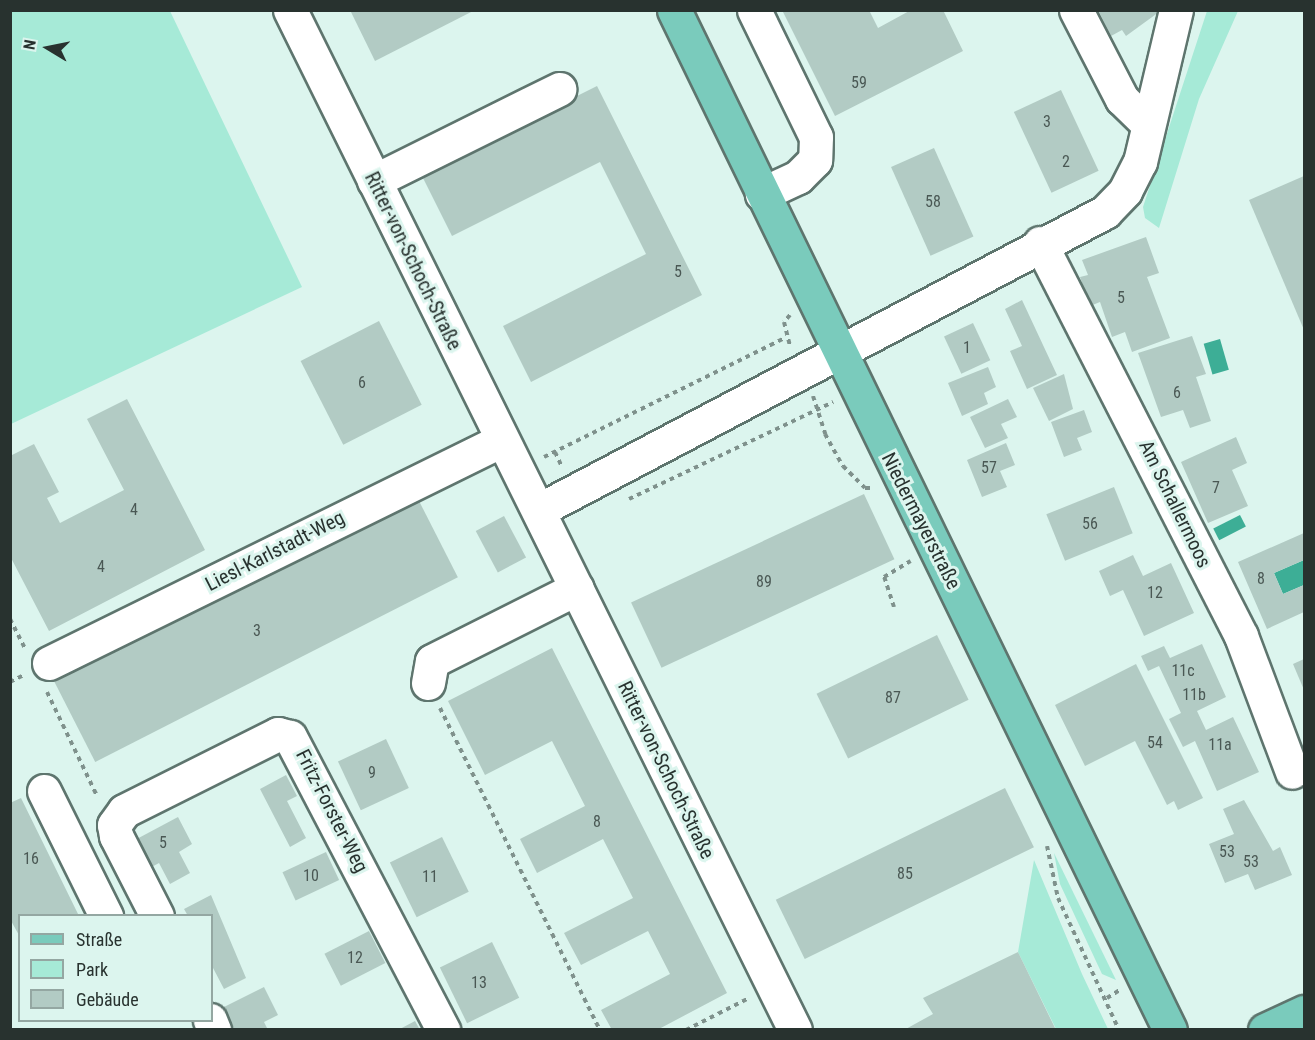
<!DOCTYPE html>
<html>
<head>
<meta charset="utf-8">
<style>
  body { margin:0 }
  #map { position:relative; width:1315px; height:1040px; overflow:hidden; background:#dcf5ee; font-family:"Roboto Condensed",sans-serif }
  div>[style] { position:absolute }
  [style*='--x'] { left:calc(var(--x)*1px); top:calc(var(--y)*1px); width:calc(var(--w)*1px); rotate:calc(var(--a)*1deg) }
  .green>* { inset:0; background:#a6ead7 }
  .water>* { inset:0; background:#3dae96; transform-origin:0 0 }
  .building>* { inset:0; background:#b2cbc4; transform-origin:0 0 }
  .path>* { height:4px; margin-top:-2px; transform-origin:0; background:repeating-linear-gradient(90deg,#7f918c 0 4.5px,transparent 0 9px) }
  .roads { filter:drop-shadow(2px 0 #5e756e) drop-shadow(-2px 0 #5e756e) drop-shadow(0 2px #5e756e) drop-shadow(0 -2px #5e756e) }
  .minor>* { height:33px; margin:-16.5px; padding:0 16.5px; transform-origin:16.5px; border-radius:16.5px; background:#fff }
  .major>* { height:33px; margin:-16.5px; padding:0 16.5px; transform-origin:16.5px; border-radius:16.5px; background:#7acbbc }
  span { translate:-50% -50%; white-space:nowrap; text-align:center; line-height:1.15; -webkit-text-stroke:6px #dcf5ee; paint-order:stroke }
  .number-label { font-size:16px; color:#4a5854 }
  .number-label span { -webkit-text-stroke-width:0 }
  .street-label { font-size:20px; color:#28322f }
  .frame { position:absolute; inset:0; border:12px solid #28322f; pointer-events:none }
  .legend { position:absolute; left:18px; top:914px; width:195px; height:108px; box-sizing:border-box; background:#dcf5ee; border:2px solid #94a7a2; margin:0; padding:8px 10px; list-style:none; font-size:18px; color:#28322f }
  .legend li { display:flex; align-items:center; gap:12px; height:30px }
  .legend b { width:30px; border:2px solid #94a7a2 }
  .north { position:absolute; left:18px; top:18px; width:60px; height:60px; -webkit-text-stroke:4px #dcf5ee; paint-order:stroke; rotate:280deg; font-size:16px; font-weight:700; line-height:24px; text-align:center; color:#28322f }
  .north::after { content:''; display:block; margin:auto; width:21px; height:27px; background:#28322f; clip-path:polygon(50% 0,100% 100%,50% 72%,0 100%) }
</style>
</head>
<body>
<div id="map">
  <div class="green">
    <i style="clip-path:polygon(11px 10px,170px 11px,302px 287px,11px 424px)"></i>
    <i style="clip-path:polygon(1207px 11px,1238px 11px,1199px 99px,1159px 228px,1145px 218px,1143px 207px)"></i>
    <i style="clip-path:polygon(1054px 853px,1116px 980px,1102px 974px,1060px 884px)"></i>
    <i style="clip-path:polygon(1034px 860px,1082px 974px,1108px 1029px,1056px 1029px,1018px 952px)"></i>
  </div>
  <div class="water">
    <i style="left:1220px;top:339px;width:32px;height:17px;rotate:74deg"></i>
    <i style="left:1240px;top:515px;width:13px;height:30px;rotate:63deg"></i>
    <i style="clip-path:polygon(1304px 560px,1304px 585px,1283px 594px,1274px 573px)"></i>
  </div>
  <div class="building">
    <i style="clip-path:polygon(350px 10px,475px 10px,375px 61px)"></i>
    <i style="clip-path:polygon(782px 10px,869px 10px,878px 28px,911px 10px,943px 10px,963px 51px,835px 116px)"></i>
    <i style="clip-path:polygon(1098px 10px,1158px 10px,1159px 12px,1126px 36px,1122px 30px,1111px 36px)"></i>
    <i style="clip-path:polygon(597px 86px,702px 295px,531px 382px,503px 326px,646px 254px,600px 162px,452px 236px,421px 174px)"></i>
    <i style="left:1061px;top:90px;width:89px;height:52px;rotate:65deg"></i>
    <i style="left:934px;top:148px;width:97px;height:47px;rotate:66deg"></i>
    <i style="clip-path:polygon(1304px 176px,1304px 330px,1249px 200px)"></i>
    <i style="clip-path:polygon(1146px 237px,1159px 273px,1147px 277px,1170px 338px,1132px 352px,1125px 332px,1112px 337px,1100px 302px,1090px 306px,1080px 277px,1088px 275px,1082px 260px)"></i>
    <i style="clip-path:polygon(1022px 300px,1057px 375px,1027px 389px,1010px 351px,1022px 346px,1005px 309px)"></i>
    <i style="left:379px;top:321px;width:94px;height:88px;rotate:63deg"></i>
    <i style="left:973px;top:323px;width:41px;height:32px;rotate:65deg"></i>
    <i style="clip-path:polygon(1192px 336px,1206px 374px,1196px 377px,1211px 421px,1190px 428px,1183px 410px,1161px 417px,1138px 353px)"></i>
    <i style="clip-path:polygon(988px 367px,996px 387px,984px 393px,988px 404px,962px 416px,948px 383px)"></i>
    <i style="clip-path:polygon(1064px 374px,1073px 409px,1049px 421px,1033px 388px)"></i>
    <i style="clip-path:polygon(127px 399px,205px 550px,49px 631px,10px 556px,10px 456px,34px 444px,59px 492px,47px 498px,60px 523px,124px 490px,87px 419px)"></i>
    <i style="clip-path:polygon(1008px 399px,1017px 417px,1001px 424px,1008px 438px,985px 448px,970px 417px)"></i>
    <i style="clip-path:polygon(1084px 410px,1092px 432px,1077px 438px,1082px 450px,1064px 457px,1051px 422px)"></i>
    <i style="clip-path:polygon(1236px 437px,1247px 463px,1232px 470px,1248px 506px,1208px 523px,1181px 462px)"></i>
    <i style="clip-path:polygon(1006px 443px,1015px 465px,1000px 471px,1007px 487px,982px 497px,967px 460px)"></i>
    <i style="left:1114px;top:487px;width:50px;height:73px;rotate:68deg"></i>
    <i style="left:864px;top:494px;width:72px;height:257px;rotate:65deg"></i>
    <i style="left:417px;top:497px;width:90px;height:407px;rotate:63deg"></i>
    <i style="left:504px;top:516px;width:47px;height:32px;rotate:62deg"></i>
    <i style="clip-path:polygon(1304px 533px,1304px 560px,1274px 573px,1283px 594px,1304px 585px,1304px 612px,1267px 629px,1238px 562px)"></i>
    <i style="clip-path:polygon(1133px 555px,1143px 576px,1171px 563px,1194px 613px,1144px 636px,1123px 590px,1110px 596px,1099px 571px)"></i>
    <i style="left:937px;top:635px;width:72px;height:134px;rotate:64deg"></i>
    <i style="clip-path:polygon(1202px 644px,1226px 697px,1197px 711px,1206px 730px,1233px 717px,1259px 772px,1217px 791px,1195px 741px,1183px 747px,1169px 719px,1181px 713px,1159px 666px,1148px 671px,1141px 656px,1164px 646px,1170px 658px)"></i>
    <i style="clip-path:polygon(552px 648px,727px 993px,657px 1030px,612px 1030px,601px 1010px,670px 974px,648px 931px,581px 965px,564px 933px,633px 898px,603px 839px,537px 873px,520px 839px,585px 806px,552px 741px,485px 775px,448px 701px)"></i>
    <i style="clip-path:polygon(1304px 659px,1304px 690px,1293px 664px)"></i>
    <i style="clip-path:polygon(1136px 664px,1203px 798px,1178px 810px,1174px 801px,1167px 805px,1135px 741px,1085px 766px,1055px 705px)"></i>
    <i style="left:386px;top:739px;width:54px;height:53px;rotate:65deg"></i>
    <i style="clip-path:polygon(286px 775px,297px 796px,287px 801px,306px 838px,290px 847px,260px 789px)"></i>
    <i style="left:1005px;top:788px;width:66px;height:255px;rotate:64deg"></i>
    <i style="clip-path:polygon(21px 798px,79px 916px,20px 916px,20px 937px,10px 919px,10px 803px)"></i>
    <i style="clip-path:polygon(1244px 800px,1273px 851px,1280px 847px,1292px 875px,1255px 890px,1248px 874px,1225px 883px,1209px 844px,1234px 834px,1223px 809px)"></i>
    <i style="clip-path:polygon(178px 817px,192px 844px,179px 852px,190px 873px,170px 884px,159px 863px,148px 869px,133px 841px)"></i>
    <i style="left:442px;top:837px;width:61px;height:58px;rotate:64deg"></i>
    <i style="left:326px;top:852px;width:31px;height:48px;rotate:65deg"></i>
    <i style="clip-path:polygon(211px 895px,246px 978px,224px 989px,212px 966px,212px 916px,188px 916px,184px 909px)"></i>
    <i style="left:369px;top:931px;width:36px;height:50px;rotate:63deg"></i>
    <i style="left:492px;top:942px;width:62px;height:58px;rotate:64deg"></i>
    <i style="clip-path:polygon(1018px 952px,1056px 1030px,904px 1030px,933px 1014px,923px 998px)"></i>
    <i style="clip-path:polygon(264px 987px,278px 1015px,264px 1022px,268px 1030px,230px 1030px,220px 1009px)"></i>
    <i style="clip-path:polygon(415px 1021px,420px 1030px,398px 1030px)"></i>
  </div>
  <div class="path">
    <i style="--x:790;--y:315;--w:9;--a:131"></i>
    <i style="--x:784;--y:322;--w:25;--a:76"></i>
    <i style="--x:813;--y:396;--w:40;--a:72"></i>
    <i style="--x:825;--y:434;--w:37;--a:61"></i>
    <i style="--x:843;--y:466;--w:31;--a:45"></i>
    <i style="--x:865;--y:488;--w:8;--a:0"></i>
    <i style="--x:555;--y:452;--w:17;--a:65"></i>
    <i style="--x:544;--y:457;--w:269;--a:-26.3"></i>
    <i style="--x:629;--y:499;--w:226;--a:-25.4"></i>
    <i style="--x:894;--y:607;--w:32;--a:-108"></i>
    <i style="--x:884;--y:577;--w:31;--a:-31"></i>
    <i style="--x:10;--y:619;--w:33;--a:63"></i>
    <i style="--x:10;--y:682;--w:16;--a:-27"></i>
    <i style="--x:47;--y:692;--w:115;--a:64.3"></i>
    <i style="--x:440;--y:708;--w:360;--a:63.6"></i>
    <i style="--x:1047;--y:846;--w:53;--a:78.1"></i>
    <i style="--x:1058;--y:898;--w:145;--a:65.2"></i>
    <i style="--x:1107;--y:998;--w:15;--a:-32"></i>
    <i style="--x:686;--y:1030;--w:68;--a:-26.9"></i>
  </div>
  <div class="roads">
    <div class="minor">
      <i style="--x:290;--y:10;--w:1138;--a:63.66"></i>
      <i style="--x:754;--y:10;--w:141;--a:64"></i>
      <i style="--x:816;--y:137;--w:23;--a:92"></i>
      <i style="--x:815;--y:160;--w:24;--a:135"></i>
      <i style="--x:798;--y:177;--w:40;--a:155"></i>
      <i style="--x:1076;--y:10;--w:100;--a:62.7"></i>
      <i style="--x:1122;--y:99;--w:36;--a:44"></i>
      <i style="--x:374;--y:181;--w:207;--a:-26.4"></i>
      <i style="--x:1040;--y:243;--w:441;--a:62.9"></i>
      <i style="--x:1241;--y:636;--w:145;--a:69.4"></i>
      <i style="--x:539;--y:510;--w:640;--a:-27.77"></i>
      <i style="--x:1105;--y:212;--w:29;--a:-46"></i>
      <i style="--x:1125;--y:191;--w:33;--a:-63"></i>
      <i style="--x:1140;--y:162;--w:156;--a:-76.7"></i>
      <i style="--x:49;--y:663;--w:505;--a:-26.21"></i>
      <i style="--x:428;--y:683;--w:22;--a:-80"></i>
      <i style="--x:432;--y:661;--w:162;--a:-26.7"></i>
      <i style="--x:44;--y:791;--w:140;--a:63.6"></i>
      <i style="--x:157;--y:916;--w:90;--a:-117.1"></i>
      <i style="--x:116;--y:836;--w:11;--a:-100"></i>
      <i style="--x:114;--y:825;--w:17;--a:-54"></i>
      <i style="--x:124;--y:811;--w:172;--a:-26.6"></i>
      <i style="--x:278;--y:734;--w:12;--a:14"></i>
      <i style="--x:290;--y:737;--w:331;--a:62.4"></i>
      <i style="--x:210;--y:1020;--w:11;--a:68"></i>
    </div>
    <div class="major">
      <i style="--x:674;--y:10;--w:1134;--a:64.07"></i>
      <i style="--x:1265;--y:1030;--w:43;--a:-24.8"></i>
    </div>
  </div>
  <div class="number-label">
    <span style="left:859px;top:83px">59</span>
    <span style="left:1047px;top:122px">3</span>
    <span style="left:1066px;top:162px">2</span>
    <span style="left:933px;top:202px">58</span>
    <span style="left:678px;top:272px">5</span>
    <span style="left:1121px;top:298px">5</span>
    <span style="left:967px;top:348px">1</span>
    <span style="left:362px;top:383px">6</span>
    <span style="left:1177px;top:393px">6</span>
    <span style="left:989px;top:468px">57</span>
    <span style="left:1216px;top:488px">7</span>
    <span style="left:134px;top:510px">4</span>
    <span style="left:1090px;top:524px">56</span>
    <span style="left:101px;top:567px">4</span>
    <span style="left:1261px;top:579px">8</span>
    <span style="left:764px;top:582px">89</span>
    <span style="left:1155px;top:593px">12</span>
    <span style="left:257px;top:631px">3</span>
    <span style="left:1183px;top:671px">11c</span>
    <span style="left:1194px;top:695px">11b</span>
    <span style="left:893px;top:698px">87</span>
    <span style="left:1155px;top:743px">54</span>
    <span style="left:1220px;top:745px">11a</span>
    <span style="left:372px;top:773px">9</span>
    <span style="left:597px;top:822px">8</span>
    <span style="left:163px;top:843px">5</span>
    <span style="left:1227px;top:852px">53</span>
    <span style="left:31px;top:859px">16</span>
    <span style="left:1251px;top:862px">53</span>
    <span style="left:905px;top:874px">85</span>
    <span style="left:311px;top:876px">10</span>
    <span style="left:430px;top:877px">11</span>
    <span style="left:355px;top:958px">12</span>
    <span style="left:479px;top:983px">13</span>
  </div>
  <div class="street-label">
    <span style="left:413px;top:261px;rotate:64deg">Ritter-von-Schoch-Straße</span>
    <span style="left:1175px;top:504px;rotate:64deg">Am Schallermoos</span>
    <span style="left:921px;top:521px;rotate:63deg">Niedermayerstraße</span>
    <span style="left:275px;top:551px;rotate:-27deg">Liesl-Karlstadt-Weg</span>
    <span style="left:666px;top:770px;rotate:64deg">Ritter-von-Schoch-Straße</span>
    <span style="left:332px;top:811px;rotate:63deg">Fritz-Forster-Weg</span>
  </div>
  <div class="frame"></div>
  <ul class="legend">
  <li><b style="height:8px;background:#7acbbc"></b>Straße</li>
  <li><b style="height:16px;background:#a6ead7"></b>Park</li>
  <li><b style="height:16px;background:#b2cbc4"></b>Gebäude</li>
  </ul>
  <div class="north">N</div>
</div>
</body>
</html>
